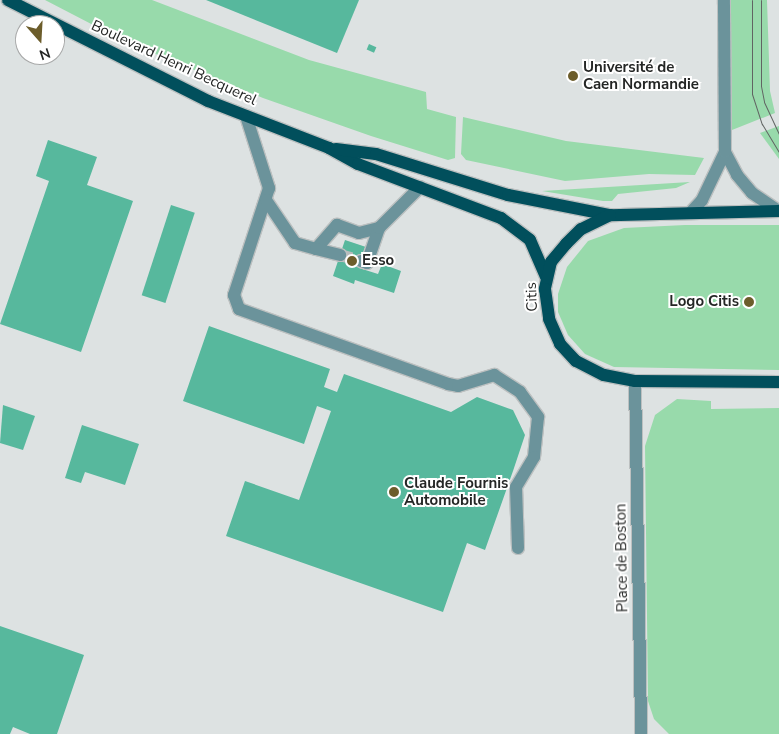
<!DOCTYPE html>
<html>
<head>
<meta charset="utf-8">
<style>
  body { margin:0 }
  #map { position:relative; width:779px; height:734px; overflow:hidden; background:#dde2e2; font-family:"Nunito Sans",sans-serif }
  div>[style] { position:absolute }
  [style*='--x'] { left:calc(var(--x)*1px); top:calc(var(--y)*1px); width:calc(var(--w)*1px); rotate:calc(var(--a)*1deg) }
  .green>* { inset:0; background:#98daab }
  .building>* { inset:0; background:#57b89d; transform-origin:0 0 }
  .minor-tunnel>* { height:12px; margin-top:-6px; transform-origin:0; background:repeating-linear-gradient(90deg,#b8bcbc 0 12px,transparent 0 18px) }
  .roads { filter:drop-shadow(1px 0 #bcc0c0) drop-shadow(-1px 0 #bcc0c0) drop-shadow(0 1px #bcc0c0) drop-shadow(0 -1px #bcc0c0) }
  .minor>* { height:12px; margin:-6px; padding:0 6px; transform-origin:6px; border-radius:6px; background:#6b939b }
  .major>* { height:12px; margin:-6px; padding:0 6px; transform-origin:6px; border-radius:6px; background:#014f5c }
  .tram>* { height:1px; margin:-0.5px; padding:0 0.5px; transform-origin:0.5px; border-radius:0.5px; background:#616463 }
  .dots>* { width:14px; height:14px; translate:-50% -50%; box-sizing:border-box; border:2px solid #fff; border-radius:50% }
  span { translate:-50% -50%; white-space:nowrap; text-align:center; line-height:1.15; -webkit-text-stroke:4px #fff; paint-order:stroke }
  .street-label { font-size:15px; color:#242625 }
  .poi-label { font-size:15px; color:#242625; font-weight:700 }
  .left { translate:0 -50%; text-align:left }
  .right { translate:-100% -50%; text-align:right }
  .north { position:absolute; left:15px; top:15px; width:50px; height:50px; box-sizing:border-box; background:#fff; border:1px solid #a7a8a8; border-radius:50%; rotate:161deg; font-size:14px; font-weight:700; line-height:20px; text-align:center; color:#242625 }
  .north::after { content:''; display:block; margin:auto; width:18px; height:22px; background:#6c5d2b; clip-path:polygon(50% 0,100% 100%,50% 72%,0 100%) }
</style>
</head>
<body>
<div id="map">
  <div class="green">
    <i style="clip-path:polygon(45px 0,152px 0,309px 60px,426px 92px,427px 109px,456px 117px,455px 158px,448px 160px,371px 136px,263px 98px,124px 41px)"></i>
    <i style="clip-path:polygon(730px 0,767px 0,770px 91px,775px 113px,732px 130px)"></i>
    <i style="clip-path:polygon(463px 117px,566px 141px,704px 158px,695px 175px,649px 174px,565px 181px,466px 160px,461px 154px)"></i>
    <i style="clip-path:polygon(779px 126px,779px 159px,760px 133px)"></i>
    <i style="clip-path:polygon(690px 182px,676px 188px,618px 194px,612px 201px,603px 201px,542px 191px)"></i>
    <i style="clip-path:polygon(685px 225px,779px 225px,779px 370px,614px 367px,585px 354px,568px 335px,558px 312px,558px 294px,567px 267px,588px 241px,624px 228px)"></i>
    <i style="clip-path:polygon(677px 399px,711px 401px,711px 409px,779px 408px,779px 734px,669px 734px,654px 719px,648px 701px,645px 446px,655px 415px)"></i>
  </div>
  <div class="building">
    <i style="clip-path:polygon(206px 0,359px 0,337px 53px)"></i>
    <i style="left:369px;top:44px;width:8px;height:6px;rotate:23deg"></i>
    <i style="clip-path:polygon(48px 140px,97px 157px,87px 185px,133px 201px,81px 352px,0 324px,49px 181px,36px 176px)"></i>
    <i style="left:171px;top:205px;width:25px;height:95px;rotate:18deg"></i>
    <i style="clip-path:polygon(345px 240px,366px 247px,359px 268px,378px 274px,382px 264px,401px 271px,394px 293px,355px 280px,354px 284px,333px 276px)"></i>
    <i style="clip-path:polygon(209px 326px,330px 369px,324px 387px,337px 392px,344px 374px,451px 412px,477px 397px,513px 410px,525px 435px,513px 471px,485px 550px,467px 543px,443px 612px,226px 536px,245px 481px,299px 500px,331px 411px,317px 406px,304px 444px,183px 401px)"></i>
    <i style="clip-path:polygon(3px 405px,35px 416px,23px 450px,0 443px)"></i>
    <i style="clip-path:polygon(82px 425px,139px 444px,125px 485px,85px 472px,81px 483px,65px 478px)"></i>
    <i style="clip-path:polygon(0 626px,84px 655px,57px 734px,30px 734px,13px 727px,10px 734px,0 734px)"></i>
  </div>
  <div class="minor-tunnel">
    <i style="--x:340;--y:255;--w:22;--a:16"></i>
  </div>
  <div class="roads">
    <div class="minor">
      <i style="--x:246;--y:116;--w:76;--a:72.3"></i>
      <i style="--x:269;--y:188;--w:113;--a:108.1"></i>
      <i style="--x:234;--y:295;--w:15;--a:70"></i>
      <i style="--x:239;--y:309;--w:222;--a:19.7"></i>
      <i style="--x:448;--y:384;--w:10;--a:11"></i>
      <i style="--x:458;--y:386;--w:38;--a:-17"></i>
      <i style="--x:494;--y:375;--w:31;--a:33"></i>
      <i style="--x:520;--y:392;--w:31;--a:54"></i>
      <i style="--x:538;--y:417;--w:40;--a:95.7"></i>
      <i style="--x:534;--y:457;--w:35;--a:121"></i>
      <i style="--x:516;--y:487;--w:61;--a:88.1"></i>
      <i style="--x:725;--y:152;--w:26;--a:62"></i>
      <i style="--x:737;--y:175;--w:23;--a:50"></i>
      <i style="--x:752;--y:193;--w:32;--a:34"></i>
      <i style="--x:266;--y:200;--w:52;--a:56"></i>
      <i style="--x:295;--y:243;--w:22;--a:16"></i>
      <i style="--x:316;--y:249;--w:32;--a:-49"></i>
      <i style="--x:337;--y:225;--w:23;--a:20"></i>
      <i style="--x:359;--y:233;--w:21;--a:-14"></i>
      <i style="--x:691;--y:212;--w:16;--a:-47"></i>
      <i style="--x:702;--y:200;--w:53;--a:-64.4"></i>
      <i style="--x:725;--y:152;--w:152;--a:-90.4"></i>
      <i style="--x:316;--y:249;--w:25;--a:14"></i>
      <i style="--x:361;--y:261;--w:6;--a:18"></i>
      <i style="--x:367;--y:263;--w:37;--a:-71"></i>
      <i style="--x:379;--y:228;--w:58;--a:-45"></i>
      <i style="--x:635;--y:381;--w:353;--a:89"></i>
    </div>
    <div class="major">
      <i style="--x:8;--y:0;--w:224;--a:26.8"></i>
      <i style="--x:208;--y:101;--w:130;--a:21.2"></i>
      <i style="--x:329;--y:148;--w:33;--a:29"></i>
      <i style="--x:358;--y:164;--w:153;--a:20.7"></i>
      <i style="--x:501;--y:218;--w:36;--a:37"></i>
      <i style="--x:530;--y:240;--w:40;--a:66.6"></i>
      <i style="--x:336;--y:149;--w:40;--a:7.1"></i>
      <i style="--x:376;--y:154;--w:138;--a:17.3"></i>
      <i style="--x:508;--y:195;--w:104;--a:11.1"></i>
      <i style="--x:779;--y:211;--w:169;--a:178.6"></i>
      <i style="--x:610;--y:215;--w:32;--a:154"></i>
      <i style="--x:581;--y:229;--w:21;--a:135"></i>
      <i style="--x:566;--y:244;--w:23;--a:130"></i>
      <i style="--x:551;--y:262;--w:28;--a:103"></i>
      <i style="--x:545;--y:289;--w:30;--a:82"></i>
      <i style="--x:549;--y:319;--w:27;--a:66"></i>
      <i style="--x:560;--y:344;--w:23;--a:47"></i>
      <i style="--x:576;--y:361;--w:31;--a:27"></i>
      <i style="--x:604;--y:375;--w:32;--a:11"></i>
      <i style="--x:635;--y:381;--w:144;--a:0.4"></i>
    </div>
  </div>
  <div class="tram">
    <i style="--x:752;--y:0;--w:94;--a:90"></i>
    <i style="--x:752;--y:94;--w:32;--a:72"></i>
    <i style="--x:762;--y:124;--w:33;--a:59"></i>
    <i style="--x:761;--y:0;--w:86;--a:90"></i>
    <i style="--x:761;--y:86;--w:16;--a:79"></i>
    <i style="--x:764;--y:102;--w:35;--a:65"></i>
  </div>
  <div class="dots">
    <i style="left:573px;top:76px;background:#6c5d2b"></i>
    <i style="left:352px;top:261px;background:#6c5d2b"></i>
    <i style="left:749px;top:302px;background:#6c5d2b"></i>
    <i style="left:394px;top:492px;background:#6c5d2b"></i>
  </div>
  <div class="street-label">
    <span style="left:174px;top:63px;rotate:25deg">Boulevard Henri Becquerel</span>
    <span style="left:532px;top:297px;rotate:-92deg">Citis</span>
    <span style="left:622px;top:558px;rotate:-91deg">Place de Boston</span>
  </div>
  <div class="poi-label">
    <span class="left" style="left:583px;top:76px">Université de<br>Caen Normandie</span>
    <span class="left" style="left:362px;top:261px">Esso</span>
    <span class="right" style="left:739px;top:302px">Logo Citis</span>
    <span class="left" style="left:404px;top:492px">Claude Fournis<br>Automobile</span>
  </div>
  <div class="north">N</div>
</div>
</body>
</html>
